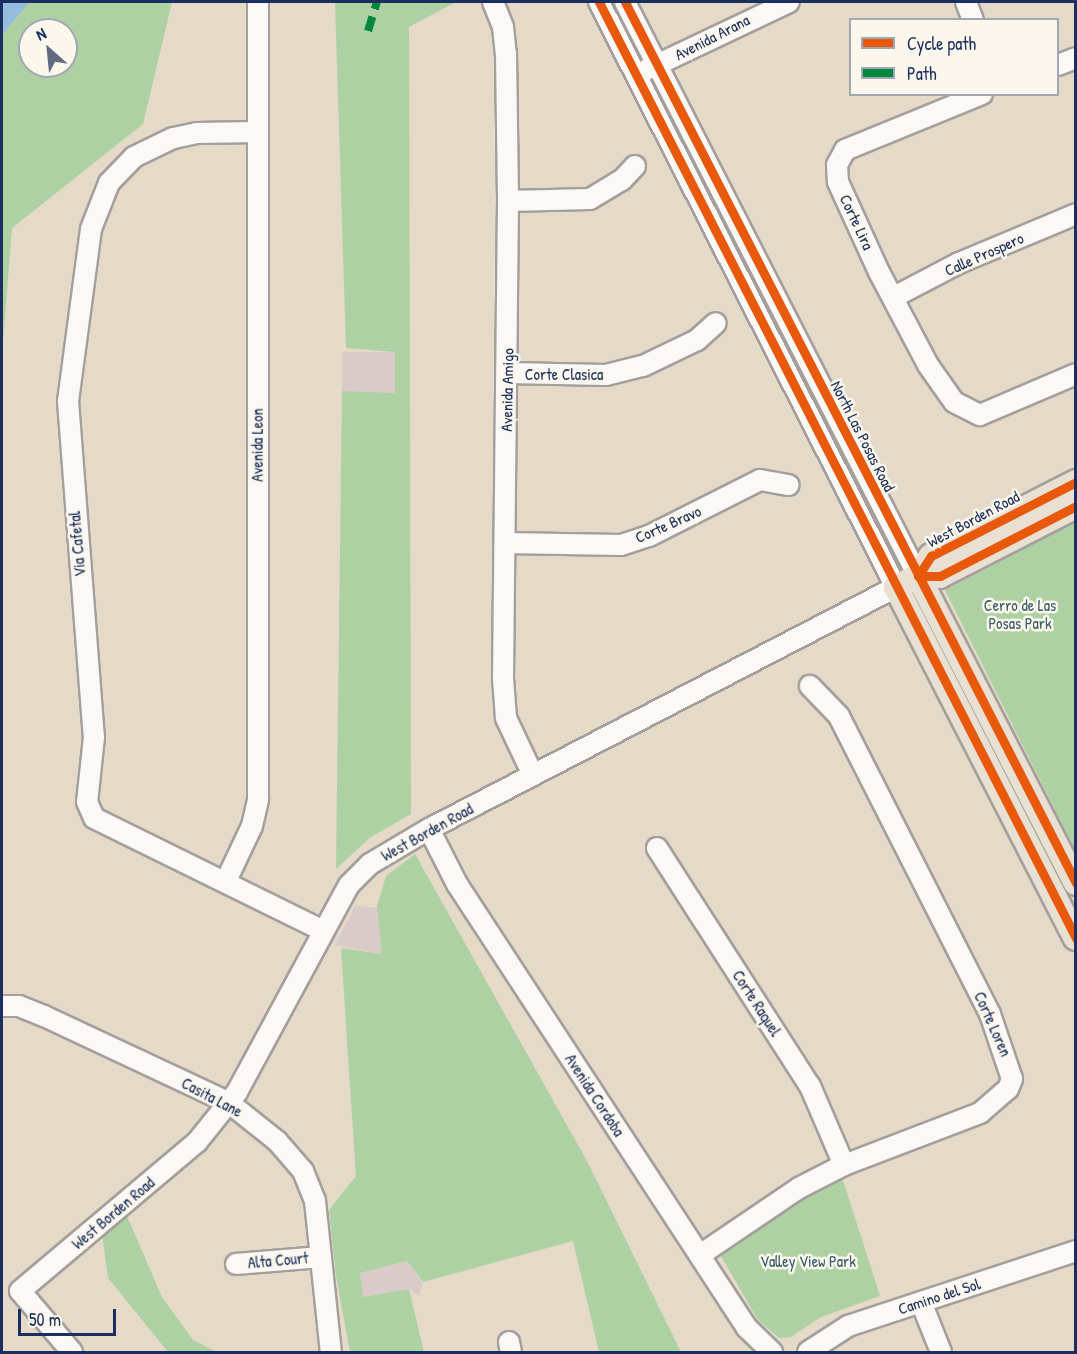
<!DOCTYPE html>
<html>
<head>
<meta charset="utf-8">
<style>
  body { margin:0 }
  #map { position:relative; width:1077px; height:1354px; overflow:hidden; background:#e5d9c8; font-family:"Patrick Hand",sans-serif }
  div>[style] { position:absolute }
  [style*='--x'] { left:calc(var(--x)*1px); top:calc(var(--y)*1px); width:calc(var(--w)*1px); rotate:calc(var(--a)*1deg) }
  .industrial>* { inset:0; background:#dacaca; transform-origin:0 0 }
  .green>* { inset:0; background:#aed1a4 }
  .water>* { inset:0; background:#96bddd }
  .roads { filter:drop-shadow(2px 0 #a49f9b) drop-shadow(-2px 0 #a49f9b) drop-shadow(0 2px #a49f9b) drop-shadow(0 -2px #a49f9b) }
  .minor>* { height:20px; margin:-10px; padding:0 10px; transform-origin:10px; border-radius:10px; background:#fbf9f7 }
  .major>* { height:24px; margin:-12px; padding:0 12px; transform-origin:12px; border-radius:12px; background:#e8e0d3 }
  .quiet>* { height:8px; margin-top:-4px; transform-origin:0; background:repeating-linear-gradient(90deg,#00873e 0 15px,transparent 0 23px) }
  .cycleway>* { height:9px; margin:-4.5px; padding:0 4.5px; transform-origin:4.5px; border-radius:4.5px; background:#e8590c }
  span { translate:-50% -50%; white-space:nowrap; text-align:center; line-height:1.15; -webkit-text-stroke:5px #fbf7ec; paint-order:stroke }
  .street-label { font-size:16px; color:#1b2f5e }
  .park-label { font-size:16px; color:#3a5e6a }
  .frame { position:absolute; inset:0; border:3px solid #1b2f5e; pointer-events:none }
  .legend { position:absolute; left:849px; top:18px; width:210px; height:78px; box-sizing:border-box; background:#fbf7ec; border:2px solid #a1a7b3; margin:0; padding:8px 10px; list-style:none; font-size:18px; color:#1b2f5e }
  .legend li { display:flex; align-items:center; gap:12px; height:30px }
  .legend b { width:30px; border:2px solid #a1a7b3 }
  .north { position:absolute; left:18px; top:18px; width:60px; height:60px; box-sizing:border-box; background:#fbf7ec; border:2px solid #a1a7b3; border-radius:50%; rotate:333deg; font-size:16px; font-weight:700; line-height:24px; text-align:center; color:#1b2f5e }
  .north::after { content:''; display:block; margin:auto; width:21px; height:27px; background:#626a83; clip-path:polygon(50% 0,100% 100%,50% 72%,0 100%) }
  .scale { position:absolute; left:18px; top:1309px; width:98px; height:27px; box-sizing:border-box; border:3px solid #1b2f5e; border-top:0; padding-left:8px; font-size:18px; line-height:21px; white-space:nowrap; color:#1b2f5e; -webkit-text-stroke:4px #fbf7ec; paint-order:stroke }
</style>
</head>
<body>
<div id="map">
  <div class="industrial">
    <i style="left:395px;top:352px;width:42px;height:53px;rotate:90deg"></i>
    <i style="clip-path:polygon(355px 906px,383px 908px,383px 954px,335px 945px)"></i>
    <i style="clip-path:polygon(407px 1261px,423px 1284px,419px 1296px,409px 1289px,362px 1297px,360px 1273px)"></i>
  </div>
  <div class="green">
    <i style="clip-path:polygon(evenodd,2px 2px,172px 2px,143px 124px,12px 228px,2px 354px,2px 2px,30px 30px,66px 30px,66px 66px,30px 66px,30px 30px)"></i>
    <i style="clip-path:polygon(335px 2px,456px 2px,409px 27px,411px 814px,371px 837px,336px 869px,342px 391px,395px 393px,395px 352px,346px 348px)"></i>
    <i style="clip-path:polygon(1075px 522px,1075px 850px,945px 590px)"></i>
    <i style="clip-path:polygon(415px 854px,587px 1161px,681px 1352px,599px 1352px,573px 1241px,423px 1282px,407px 1261px,360px 1273px,363px 1297px,409px 1289px,424px 1352px,350px 1352px,336px 1276px,329px 1210px,356px 1176px,341px 948px,382px 954px,377px 906px,386px 876px)"></i>
    <i style="clip-path:polygon(842px 1177px,880px 1296px,821px 1317px,791px 1337px,779px 1338px,758px 1320px,718px 1251px,825px 1183px)"></i>
    <i style="clip-path:polygon(127px 1216px,162px 1297px,193px 1340px,217px 1352px,168px 1352px,108px 1278px,102px 1234px)"></i>
  </div>
  <div class="water">
    <i style="clip-path:polygon(2px 2px,29px 2px,2px 35px)"></i>
  </div>
  <div class="roads">
    <div class="minor">
      <i style="--x:493;--y:2;--w:27;--a:68"></i>
      <i style="--x:503;--y:27;--w:27;--a:84"></i>
      <i style="--x:506;--y:54;--w:147;--a:89.2"></i>
      <i style="--x:508;--y:201;--w:477;--a:90.6"></i>
      <i style="--x:503;--y:678;--w:40;--a:85.7"></i>
      <i style="--x:506;--y:718;--w:63;--a:64.7"></i>
      <i style="--x:625;--y:2;--w:644;--a:62.96"></i>
      <i style="--x:966;--y:2;--w:19;--a:69"></i>
      <i style="--x:1058;--y:65;--w:19;--a:-21"></i>
      <i style="--x:646;--y:70;--w:158;--a:-25.4"></i>
      <i style="--x:982;--y:94;--w:148;--a:157.8"></i>
      <i style="--x:845;--y:150;--w:17;--a:118"></i>
      <i style="--x:837;--y:165;--w:17;--a:87"></i>
      <i style="--x:838;--y:182;--w:99;--a:65.5"></i>
      <i style="--x:879;--y:272;--w:105;--a:62.2"></i>
      <i style="--x:928;--y:365;--w:45;--a:54.9"></i>
      <i style="--x:954;--y:402;--w:29;--a:27"></i>
      <i style="--x:980;--y:415;--w:104;--a:-23.1"></i>
      <i style="--x:257;--y:132;--w:60;--a:179"></i>
      <i style="--x:197;--y:133;--w:25;--a:168"></i>
      <i style="--x:173;--y:138;--w:43;--a:154"></i>
      <i style="--x:134;--y:157;--w:36;--a:134"></i>
      <i style="--x:109;--y:183;--w:49;--a:111.4"></i>
      <i style="--x:91;--y:229;--w:174;--a:97.6"></i>
      <i style="--x:68;--y:401;--w:337;--a:85.6"></i>
      <i style="--x:94;--y:737;--w:65;--a:96.1"></i>
      <i style="--x:87;--y:802;--w:17;--a:66"></i>
      <i style="--x:94;--y:818;--w:254;--a:26.2"></i>
      <i style="--x:508;--y:201;--w:82;--a:-1.4"></i>
      <i style="--x:590;--y:199;--w:37;--a:-31"></i>
      <i style="--x:622;--y:180;--w:19;--a:-47"></i>
      <i style="--x:894;--y:297;--w:73;--a:-27.6"></i>
      <i style="--x:959;--y:263;--w:127;--a:-22.7"></i>
      <i style="--x:507;--y:373;--w:99;--a:1.2"></i>
      <i style="--x:606;--y:375;--w:38;--a:-14"></i>
      <i style="--x:643;--y:366;--w:60;--a:-25.7"></i>
      <i style="--x:697;--y:340;--w:25;--a:-42"></i>
      <i style="--x:505;--y:543;--w:116;--a:1"></i>
      <i style="--x:621;--y:545;--w:29;--a:-18"></i>
      <i style="--x:649;--y:536;--w:124;--a:-26.8"></i>
      <i style="--x:760;--y:480;--w:29;--a:10"></i>
      <i style="--x:429;--y:829;--w:62;--a:63"></i>
      <i style="--x:457;--y:884;--w:530;--a:56.85"></i>
      <i style="--x:747;--y:1328;--w:35;--a:44"></i>
      <i style="--x:657;--y:848;--w:283;--a:57.3"></i>
      <i style="--x:810;--y:1086;--w:86;--a:66.7"></i>
      <i style="--x:226;--y:881;--w:61;--a:-64.7"></i>
      <i style="--x:252;--y:826;--w:28;--a:-77"></i>
      <i style="--x:258;--y:799;--w:797;--a:-90"></i>
      <i style="--x:2;--y:1006;--w:17;--a:0"></i>
      <i style="--x:19;--y:1006;--w:27;--a:22"></i>
      <i style="--x:44;--y:1016;--w:203;--a:25.1"></i>
      <i style="--x:228;--y:1102;--w:63;--a:38.5"></i>
      <i style="--x:277;--y:1141;--w:40;--a:49"></i>
      <i style="--x:303;--y:1171;--w:32;--a:68"></i>
      <i style="--x:315;--y:1201;--w:152;--a:84"></i>
      <i style="--x:700;--y:1255;--w:120;--a:-34.1"></i>
      <i style="--x:799;--y:1188;--w:51;--a:-27.1"></i>
      <i style="--x:844;--y:1165;--w:146;--a:-20.9"></i>
      <i style="--x:980;--y:1113;--w:37;--a:-41"></i>
      <i style="--x:1008;--y:1089;--w:11;--a:-68"></i>
      <i style="--x:1012;--y:1079;--w:69;--a:-108.7"></i>
      <i style="--x:990;--y:1014;--w:334;--a:-116.9"></i>
      <i style="--x:839;--y:716;--w:42;--a:-134"></i>
      <i style="--x:236;--y:1264;--w:85;--a:-4.7"></i>
      <i style="--x:921;--y:1302;--w:54;--a:68.2"></i>
      <i style="--x:509;--y:1342;--w:10;--a:79"></i>
      <i style="--x:72;--y:1352;--w:80;--a:-130.4"></i>
      <i style="--x:20;--y:1291;--w:231;--a:-40.1"></i>
      <i style="--x:197;--y:1142;--w:64;--a:-51.3"></i>
      <i style="--x:237;--y:1092;--w:235;--a:-61.6"></i>
      <i style="--x:349;--y:885;--w:30;--a:-45"></i>
      <i style="--x:370;--y:864;--w:69;--a:-30.7"></i>
      <i style="--x:429;--y:829;--w:526;--a:-27.39"></i>
      <i style="--x:896;--y:587;--w:656;--a:-116.92"></i>
      <i style="--x:808;--y:1352;--w:48;--a:-33"></i>
      <i style="--x:848;--y:1326;--w:240;--a:-18.2"></i>
    </div>
    <div class="major">
      <i style="--x:1076;--y:506;--w:153;--a:152.8"></i>
      <i style="--x:940;--y:576;--w:22;--a:180"></i>
      <i style="--x:918;--y:576;--w:25;--a:153"></i>
      <i style="--x:896;--y:587;--w:394;--a:62.9"></i>
      <i style="--x:918;--y:576;--w:345;--a:62.8"></i>
      <i style="--x:918;--y:576;--w:24;--a:-57"></i>
      <i style="--x:931;--y:556;--w:163;--a:-27"></i>
    </div>
  </div>
  <div class="quiet">
    <i style="--x:368;--y:31;--w:30;--a:-73"></i>
  </div>
  <div class="cycleway">
    <i style="--x:599;--y:2;--w:1051;--a:63"></i>
    <i style="--x:625;--y:2;--w:990;--a:62.89"></i>
    <i style="--x:918;--y:576;--w:24;--a:-57"></i>
    <i style="--x:931;--y:556;--w:163;--a:-27"></i>
    <i style="--x:918;--y:576;--w:22;--a:0"></i>
    <i style="--x:940;--y:576;--w:153;--a:-27.2"></i>
  </div>
  <div class="street-label">
    <span style="left:712px;top:37px;rotate:-27deg">Avenida Arana</span>
    <span style="left:857px;top:222px;rotate:65deg">Corte Lira</span>
    <span style="left:984px;top:254px;rotate:-24deg">Calle Prospero</span>
    <span style="left:564px;top:374px">Corte Clasica</span>
    <span style="left:507px;top:390px;rotate:-89deg">Avenida Amigo</span>
    <span style="left:863px;top:436px;rotate:63deg">North Las Posas Road</span>
    <span style="left:257px;top:445px;rotate:-90deg">Avenida Leon</span>
    <span style="left:973px;top:519px;rotate:-28deg">West Borden Road</span>
    <span style="left:668px;top:524px;rotate:-24deg">Corte Bravo</span>
    <span style="left:77px;top:544px;rotate:-95deg">Via Cafetal</span>
    <span style="left:427px;top:832px;rotate:-29deg">West Borden Road</span>
    <span style="left:757px;top:1003px;rotate:57deg">Corte Raquel</span>
    <span style="left:993px;top:1024px;rotate:66deg">Corte Loren</span>
    <span style="left:595px;top:1095px;rotate:57deg">Avenida Cordoba</span>
    <span style="left:212px;top:1097px;rotate:28deg">Casita Lane</span>
    <span style="left:113px;top:1213px;rotate:-40deg">West Borden Road</span>
    <span style="left:278px;top:1260px;rotate:-5deg">Alta Court</span>
    <span style="left:939px;top:1296px;rotate:-18deg">Camino del Sol</span>
  </div>
  <div class="park-label">
    <span style="left:1020px;top:614px">Cerro de Las<br>Posas Park</span>
    <span style="left:808px;top:1261px">Valley View Park</span>
  </div>
  <div class="frame"></div>
  <ul class="legend">
  <li><b style="height:8px;background:#e8590c"></b>Cycle path</li>
  <li><b style="height:8px;background:#00873e"></b>Path</li>
  </ul>
  <div class="north">N</div>
  <div class="scale">50 m</div>
</div>
</body>
</html>
